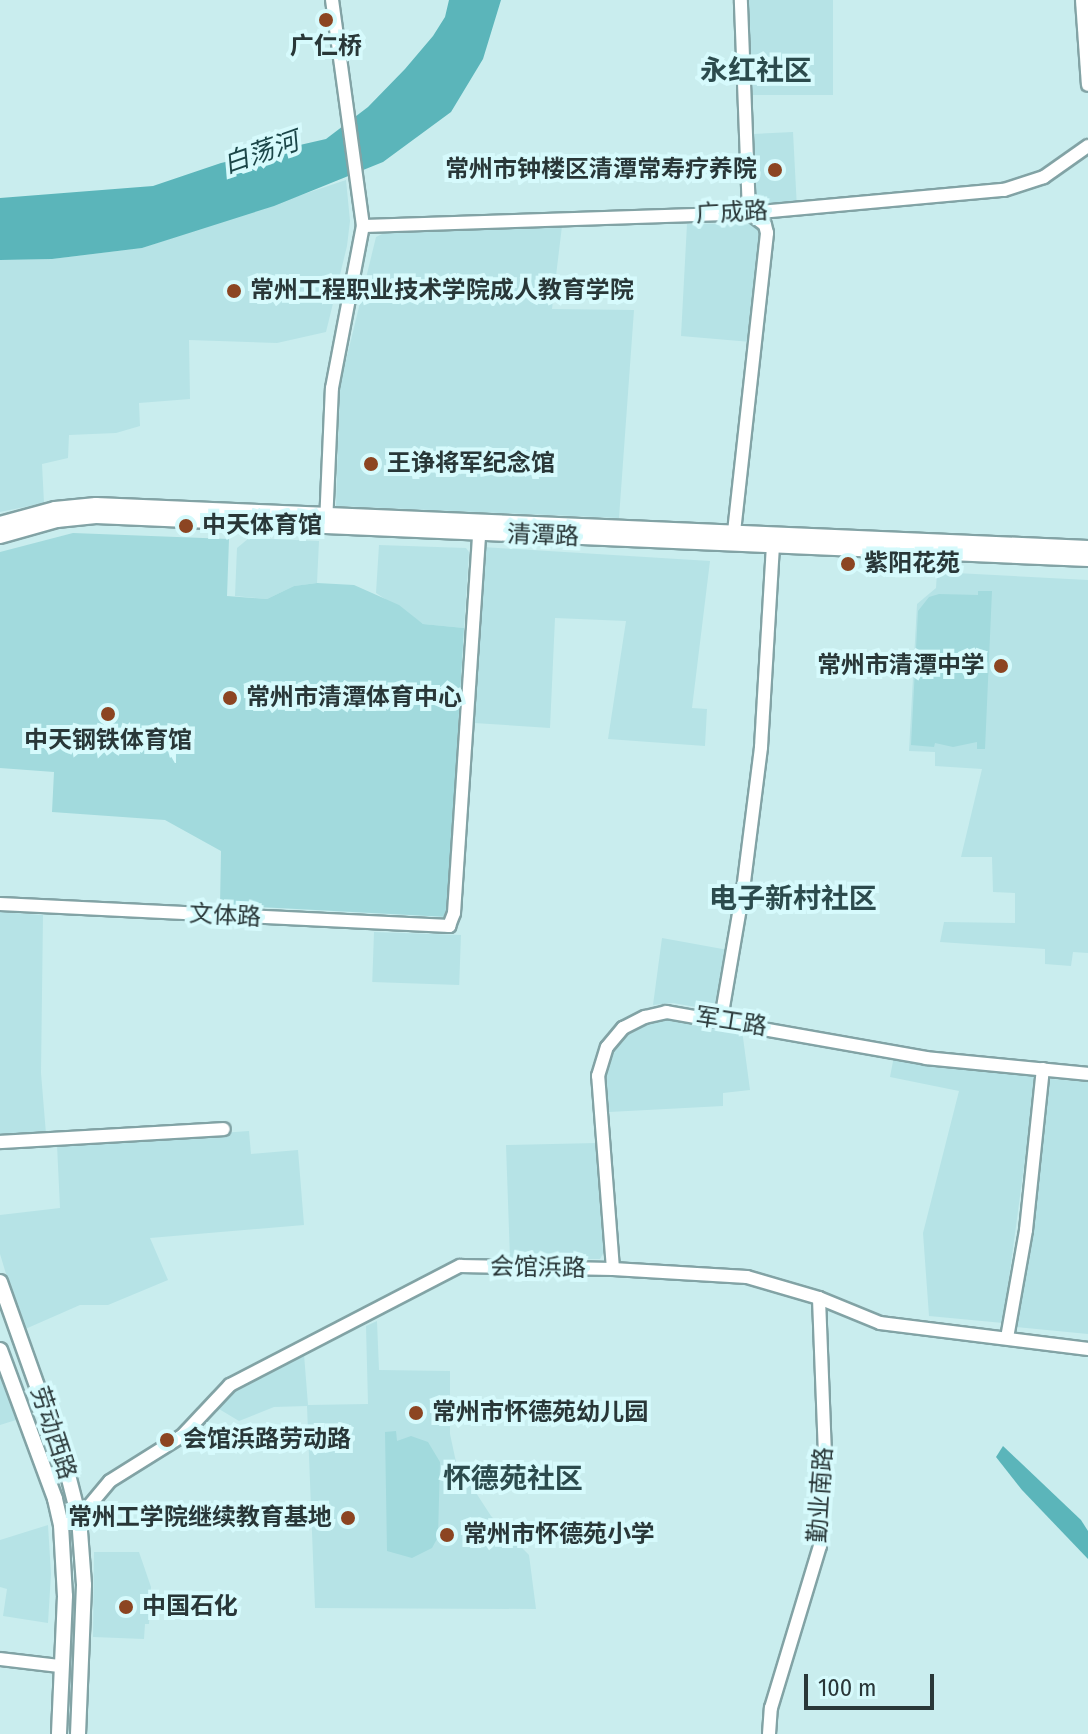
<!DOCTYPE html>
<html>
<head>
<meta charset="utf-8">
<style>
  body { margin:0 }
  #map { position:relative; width:1088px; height:1734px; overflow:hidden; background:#c9edee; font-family:"Fira Sans Condensed","Noto Sans SC",sans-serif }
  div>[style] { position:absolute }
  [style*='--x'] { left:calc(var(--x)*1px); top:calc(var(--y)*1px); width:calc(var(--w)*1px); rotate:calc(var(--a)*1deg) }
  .built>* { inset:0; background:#b6e3e6; transform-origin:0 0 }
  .green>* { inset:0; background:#a2dadd }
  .water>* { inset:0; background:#5bb5ba }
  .roads { filter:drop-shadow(2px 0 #82a3a5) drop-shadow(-2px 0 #82a3a5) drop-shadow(0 2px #82a3a5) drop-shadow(0 -2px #82a3a5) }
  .minor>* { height:12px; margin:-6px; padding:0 6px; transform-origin:6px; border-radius:6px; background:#fff }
  .major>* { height:14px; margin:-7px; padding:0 7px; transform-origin:7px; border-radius:7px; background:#fff }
  .dots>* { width:22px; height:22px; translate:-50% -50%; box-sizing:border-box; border:4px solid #d6fafc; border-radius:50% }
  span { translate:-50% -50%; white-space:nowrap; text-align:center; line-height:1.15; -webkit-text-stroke:8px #d6fafc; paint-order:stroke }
  .poi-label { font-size:24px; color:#293738; font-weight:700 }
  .right { translate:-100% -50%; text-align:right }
  .left { translate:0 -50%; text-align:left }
  .street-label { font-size:24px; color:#293738 }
  .water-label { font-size:26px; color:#1b4648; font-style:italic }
  .quarter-label { font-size:28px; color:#2c4b4d; font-weight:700 }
  .scale { position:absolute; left:804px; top:1674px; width:130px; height:36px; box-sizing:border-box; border:4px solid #293738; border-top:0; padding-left:10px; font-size:24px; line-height:28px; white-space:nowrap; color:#293738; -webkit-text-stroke:6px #d6fafc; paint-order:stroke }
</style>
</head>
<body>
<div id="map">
  <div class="built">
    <i style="left:748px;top:0;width:85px;height:95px"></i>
    <i style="left:793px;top:132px;width:73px;height:40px;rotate:87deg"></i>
    <i style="clip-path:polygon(346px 180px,350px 221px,347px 246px,326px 332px,277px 343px,189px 340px,190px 399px,139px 403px,140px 426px,116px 433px,69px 435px,68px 458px,42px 464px,44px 503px,0 512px,0 260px,52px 259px,142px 248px)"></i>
    <i style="clip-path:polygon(755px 223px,762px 232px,751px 342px,681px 336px,687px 224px)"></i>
    <i style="clip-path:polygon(562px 226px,552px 309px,634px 310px,619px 518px,336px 506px,340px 385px,376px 237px,388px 231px)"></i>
    <i style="clip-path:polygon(249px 538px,319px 541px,317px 583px,294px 586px,267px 599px,235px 596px,237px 548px)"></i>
    <i style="clip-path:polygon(379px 545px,466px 548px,469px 552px,464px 628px,423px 624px,376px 593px)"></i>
    <i style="clip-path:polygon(482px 547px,710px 561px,692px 708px,707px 709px,705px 746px,608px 739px,626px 621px,555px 618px,550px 728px,474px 723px)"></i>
    <i style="clip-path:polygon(937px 572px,1088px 580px,1088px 953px,1073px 952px,1071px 966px,1045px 964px,1045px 949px,940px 942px,944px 922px,1015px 923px,1015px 893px,993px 892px,992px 857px,961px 857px,982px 769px,935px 766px,935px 752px,909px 751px,917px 604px,936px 588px)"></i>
    <i style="clip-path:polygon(0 912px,43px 915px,41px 1073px,46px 1134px,0 1136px)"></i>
    <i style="left:374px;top:932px;width:87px;height:50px;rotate:2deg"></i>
    <i style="clip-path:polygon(662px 938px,728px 950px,718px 1006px,712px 1010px,673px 1003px,653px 1005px)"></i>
    <i style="clip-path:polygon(663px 1018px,742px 1030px,750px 1090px,723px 1093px,723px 1106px,609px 1112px,606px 1075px,611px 1049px,630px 1031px)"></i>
    <i style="clip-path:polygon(894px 1056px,1036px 1077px,1003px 1323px,929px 1316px,923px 1233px,959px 1091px,890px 1077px)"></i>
    <i style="clip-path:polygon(1051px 1079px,1088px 1082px,1088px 1334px,1015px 1327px,1039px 1169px,1047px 1082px)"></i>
    <i style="clip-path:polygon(249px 1131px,251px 1154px,298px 1150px,304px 1225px,150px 1238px,168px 1280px,108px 1305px,80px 1305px,23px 1330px,0 1254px,0 1215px,60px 1208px,57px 1145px)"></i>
    <i style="clip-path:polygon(597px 1143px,604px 1252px,600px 1259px,510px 1259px,506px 1145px)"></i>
    <i style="clip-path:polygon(377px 1321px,379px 1370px,450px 1371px,450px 1434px,456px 1462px,491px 1516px,529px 1555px,536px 1609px,315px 1608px,307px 1406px,274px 1407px,239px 1421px,219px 1409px,237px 1389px,304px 1354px,308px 1405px,368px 1404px,366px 1326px)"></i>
    <i style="clip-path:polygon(0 1374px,16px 1420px,0 1425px)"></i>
    <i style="clip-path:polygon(48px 1525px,51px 1574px,48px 1623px,3px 1616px,7px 1589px,0 1587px,0 1540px)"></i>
    <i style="clip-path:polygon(94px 1552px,139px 1552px,151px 1587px,149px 1624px,145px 1624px,144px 1639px,93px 1637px)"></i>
  </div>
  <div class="green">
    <i style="clip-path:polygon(73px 533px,229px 539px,227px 596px,267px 599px,294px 586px,317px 583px,354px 585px,399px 605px,423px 624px,464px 628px,447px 917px,220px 905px,221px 851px,165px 820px,52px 812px,54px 772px,0 768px,0 552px)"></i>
    <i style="clip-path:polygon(978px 591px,992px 591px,985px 749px,977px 749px,977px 742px,953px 747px,935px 743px,934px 747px,911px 745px,918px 611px,929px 597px,939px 594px,978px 595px)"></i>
    <i style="clip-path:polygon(396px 1431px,397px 1441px,411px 1436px,428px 1442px,440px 1462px,438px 1537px,432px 1548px,412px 1558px,387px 1551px,385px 1432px)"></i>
  </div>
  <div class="water">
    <i style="clip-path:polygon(449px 0,501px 0,483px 59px,451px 112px,383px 162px,274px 206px,142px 248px,52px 259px,0 260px,0 198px,153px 186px,221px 163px,326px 139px,368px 107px,405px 69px,433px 36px,445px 17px)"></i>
    <i style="clip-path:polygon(1003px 1446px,1081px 1520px,1088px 1531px,1088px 1559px,1022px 1490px,996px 1457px)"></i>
  </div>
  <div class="roads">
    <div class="minor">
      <i style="--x:1082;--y:0;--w:85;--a:86"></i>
      <i style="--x:363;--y:226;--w:386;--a:-1.9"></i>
      <i style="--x:749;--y:213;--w:256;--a:-5.2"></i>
      <i style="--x:1004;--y:190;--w:42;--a:-18"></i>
      <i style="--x:1044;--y:177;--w:54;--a:-35.2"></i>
      <i style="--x:326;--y:524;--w:136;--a:-87.5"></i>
      <i style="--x:332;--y:388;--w:165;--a:-79.2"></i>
      <i style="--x:363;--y:226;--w:228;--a:-97.8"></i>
      <i style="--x:734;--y:532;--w:301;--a:-83.7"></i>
      <i style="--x:767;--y:233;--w:8;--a:-104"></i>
      <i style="--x:765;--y:225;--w:20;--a:-143"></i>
      <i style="--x:749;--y:213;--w:213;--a:-92.2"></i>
      <i style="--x:0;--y:904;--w:450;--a:2.8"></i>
      <i style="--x:449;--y:926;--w:14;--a:-69"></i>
      <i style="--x:454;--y:913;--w:380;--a:-86.2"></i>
      <i style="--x:721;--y:1019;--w:131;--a:-80.3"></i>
      <i style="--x:743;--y:890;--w:144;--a:-82.8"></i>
      <i style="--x:761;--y:747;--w:202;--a:-86.6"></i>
      <i style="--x:0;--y:1142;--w:224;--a:-3.3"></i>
      <i style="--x:613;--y:1269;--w:194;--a:-94.4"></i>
      <i style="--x:598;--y:1076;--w:30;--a:-73"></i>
      <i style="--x:607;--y:1047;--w:25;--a:-50"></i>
      <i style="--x:623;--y:1028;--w:25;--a:-27"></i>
      <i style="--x:645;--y:1017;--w:22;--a:-13"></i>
      <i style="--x:666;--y:1012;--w:264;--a:10"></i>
      <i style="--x:926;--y:1058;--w:163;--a:5.6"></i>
      <i style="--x:1007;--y:1338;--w:110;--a:-80"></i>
      <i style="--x:1026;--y:1230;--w:162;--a:-84"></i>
      <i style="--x:61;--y:1525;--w:19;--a:-21"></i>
      <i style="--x:79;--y:1518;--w:48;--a:-50"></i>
      <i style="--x:110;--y:1481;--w:85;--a:-32"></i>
      <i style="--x:182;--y:1436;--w:70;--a:-46.7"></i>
      <i style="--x:230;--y:1385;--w:259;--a:-27.4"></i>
      <i style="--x:460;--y:1266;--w:153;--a:1.1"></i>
      <i style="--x:613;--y:1269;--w:134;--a:3.4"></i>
      <i style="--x:747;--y:1277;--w:75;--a:16.3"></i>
      <i style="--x:819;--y:1298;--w:66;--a:22.3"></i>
      <i style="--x:880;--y:1323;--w:210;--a:7.1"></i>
      <i style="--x:0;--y:1659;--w:60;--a:6.7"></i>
      <i style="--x:769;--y:1734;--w:26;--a:-86"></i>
      <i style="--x:771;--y:1708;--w:169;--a:-73.2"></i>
      <i style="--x:820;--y:1546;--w:91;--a:-86.9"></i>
      <i style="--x:825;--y:1455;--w:157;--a:-92.2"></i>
    </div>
    <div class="major">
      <i style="--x:0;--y:524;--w:57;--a:-15.3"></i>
      <i style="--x:55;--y:509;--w:41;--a:-5.6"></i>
      <i style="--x:96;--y:505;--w:993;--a:2.48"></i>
      <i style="--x:0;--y:536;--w:59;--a:-15.7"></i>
      <i style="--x:57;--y:520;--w:39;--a:-6"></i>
      <i style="--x:96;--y:516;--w:993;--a:2.48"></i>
      <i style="--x:0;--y:1282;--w:196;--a:70.4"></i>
      <i style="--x:66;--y:1467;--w:53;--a:75.7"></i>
      <i style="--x:79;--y:1518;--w:67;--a:85.7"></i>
      <i style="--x:84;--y:1585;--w:149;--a:92.3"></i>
      <i style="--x:0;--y:1350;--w:159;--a:69.7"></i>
      <i style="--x:55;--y:1499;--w:27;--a:77"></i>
      <i style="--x:61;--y:1525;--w:71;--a:86.8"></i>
      <i style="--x:65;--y:1596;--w:138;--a:92.5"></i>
    </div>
  </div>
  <div class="dots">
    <i style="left:326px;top:20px;background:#8c4522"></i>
    <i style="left:775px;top:170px;background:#8c4522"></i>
    <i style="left:234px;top:291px;background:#8c4522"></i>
    <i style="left:371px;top:464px;background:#8c4522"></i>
    <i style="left:186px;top:526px;background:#8c4522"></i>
    <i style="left:848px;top:564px;background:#8c4522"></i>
    <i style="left:1001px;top:666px;background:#8c4522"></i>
    <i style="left:230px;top:698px;background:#8c4522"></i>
    <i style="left:108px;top:714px;background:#8c4522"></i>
    <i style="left:416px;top:1413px;background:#8c4522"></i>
    <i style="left:167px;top:1440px;background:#8c4522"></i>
    <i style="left:348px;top:1518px;background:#8c4522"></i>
    <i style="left:447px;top:1535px;background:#8c4522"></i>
    <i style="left:126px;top:1607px;background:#8c4522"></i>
  </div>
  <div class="poi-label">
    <span style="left:326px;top:47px">广仁桥</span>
    <span class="right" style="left:757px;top:170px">常州市钟楼区清潭常寿疗养院</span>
    <span class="left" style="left:250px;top:291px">常州工程职业技术学院成人教育学院</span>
    <span class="left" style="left:387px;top:464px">王诤将军纪念馆</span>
    <span class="left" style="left:202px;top:526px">中天体育馆</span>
    <span class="left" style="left:864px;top:564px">紫阳花苑</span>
    <span class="right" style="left:985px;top:666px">常州市清潭中学</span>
    <span class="left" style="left:246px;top:698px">常州市清潭体育中心</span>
    <span style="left:108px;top:741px">中天钢铁体育馆</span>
    <span class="left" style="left:432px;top:1413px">常州市怀德苑幼儿园</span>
    <span class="left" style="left:183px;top:1440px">会馆浜路劳动路</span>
    <span class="right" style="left:332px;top:1518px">常州工学院继续教育基地</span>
    <span class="left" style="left:463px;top:1535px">常州市怀德苑小学</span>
    <span class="left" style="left:142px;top:1607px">中国石化</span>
  </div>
  <div class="street-label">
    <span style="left:732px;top:213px;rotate:-3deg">广成路</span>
    <span style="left:543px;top:536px;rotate:2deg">清潭路</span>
    <span style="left:225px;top:916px;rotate:3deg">文体路</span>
    <span style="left:731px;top:1022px;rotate:9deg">军工路</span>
    <span style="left:538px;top:1268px;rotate:1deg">会馆浜路</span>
    <span style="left:53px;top:1433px;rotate:72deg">劳动西路</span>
    <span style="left:821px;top:1495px;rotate:-86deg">勤业南路</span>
  </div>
  <div class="water-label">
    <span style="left:261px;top:153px;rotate:-19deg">白荡河</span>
  </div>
  <div class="quarter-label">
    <span style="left:756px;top:71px">永红社区</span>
    <span style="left:793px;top:899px">电子新村社区</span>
    <span style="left:513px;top:1479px">怀德苑社区</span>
  </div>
  <div class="scale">100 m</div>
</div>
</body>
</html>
